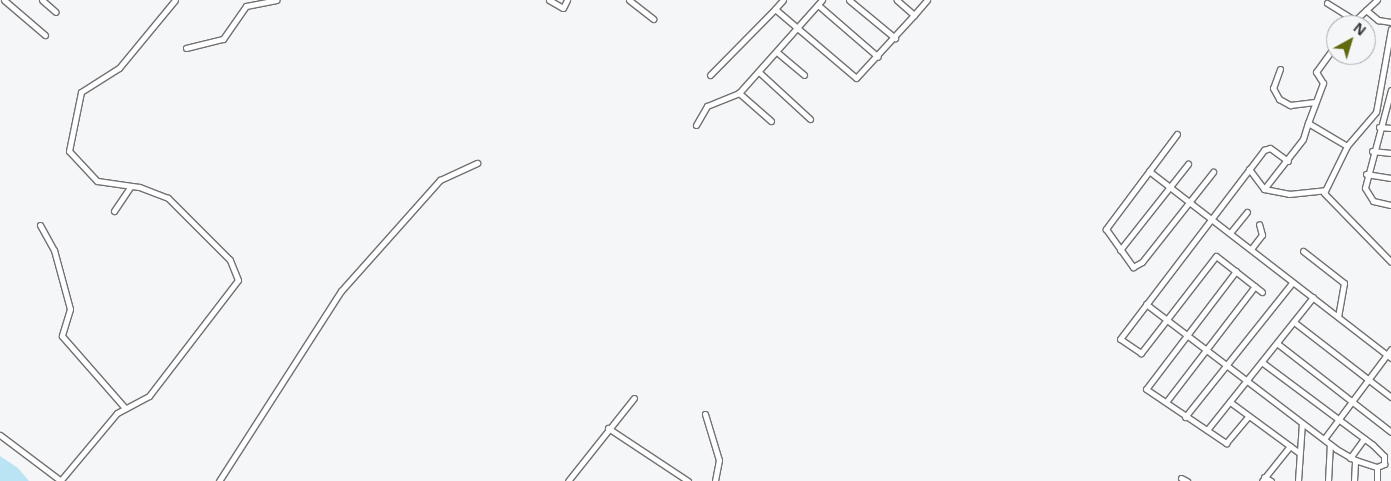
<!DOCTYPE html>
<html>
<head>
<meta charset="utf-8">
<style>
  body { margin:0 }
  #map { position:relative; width:1391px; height:481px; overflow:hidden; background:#f5f6f8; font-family:"Open Sans",sans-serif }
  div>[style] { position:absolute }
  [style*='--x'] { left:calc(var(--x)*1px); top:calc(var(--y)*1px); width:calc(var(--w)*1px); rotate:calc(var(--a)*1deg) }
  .water>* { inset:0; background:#bae3f4 }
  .roads { filter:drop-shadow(1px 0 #717173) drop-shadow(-1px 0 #717173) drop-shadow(0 1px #717173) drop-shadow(0 -1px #717173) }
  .street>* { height:5px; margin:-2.5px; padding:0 2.5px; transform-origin:2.5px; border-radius:2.5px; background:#fff }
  span { translate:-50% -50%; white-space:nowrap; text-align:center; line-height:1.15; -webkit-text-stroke:5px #f5f6f8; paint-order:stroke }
  .north { position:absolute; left:1326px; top:15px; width:50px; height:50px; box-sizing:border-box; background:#f5f6f8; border:1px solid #a9a9ab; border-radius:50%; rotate:39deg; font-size:14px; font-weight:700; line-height:20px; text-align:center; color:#363637 }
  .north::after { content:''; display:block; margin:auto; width:18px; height:22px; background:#616a0f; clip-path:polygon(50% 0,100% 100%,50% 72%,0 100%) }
</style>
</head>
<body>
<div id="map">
  <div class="water">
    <i style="clip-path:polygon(0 456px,18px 468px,29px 481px,0 481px)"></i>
  </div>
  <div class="roads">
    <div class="street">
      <i style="--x:4;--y:0;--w:54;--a:40.5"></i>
      <i style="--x:42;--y:0;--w:18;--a:41"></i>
      <i style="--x:549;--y:0;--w:16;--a:30"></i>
      <i style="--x:563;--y:8;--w:9;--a:-63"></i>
      <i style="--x:629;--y:0;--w:31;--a:38"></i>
      <i style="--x:783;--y:0;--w:12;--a:132"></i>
      <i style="--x:775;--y:9;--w:106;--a:40.4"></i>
      <i style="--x:856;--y:78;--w:86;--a:-47.4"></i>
      <i style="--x:914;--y:15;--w:23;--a:-139"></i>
      <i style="--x:849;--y:0;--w:60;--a:39.6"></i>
      <i style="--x:1327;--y:3;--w:32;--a:32"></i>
      <i style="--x:818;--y:5;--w:79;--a:40.9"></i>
      <i style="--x:1366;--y:10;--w:16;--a:40"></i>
      <i style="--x:1378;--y:20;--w:13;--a:9"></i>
      <i style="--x:914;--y:15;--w:20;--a:-49"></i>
      <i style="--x:1350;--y:25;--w:37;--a:-43"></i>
      <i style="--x:1391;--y:29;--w:84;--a:100.2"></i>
      <i style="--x:1376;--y:112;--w:45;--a:130.5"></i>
      <i style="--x:1347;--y:146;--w:52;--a:116.1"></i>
      <i style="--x:1324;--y:193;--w:96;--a:45.8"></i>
      <i style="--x:186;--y:48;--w:38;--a:-14"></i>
      <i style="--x:223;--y:39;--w:40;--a:-55.1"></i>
      <i style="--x:246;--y:6;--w:31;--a:-11"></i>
      <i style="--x:778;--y:53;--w:34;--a:40"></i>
      <i style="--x:1280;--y:69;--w:20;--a:110"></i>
      <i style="--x:1273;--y:88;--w:13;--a:61"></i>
      <i style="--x:1279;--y:99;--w:13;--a:29"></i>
      <i style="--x:1290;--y:105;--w:25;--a:-7"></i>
      <i style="--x:760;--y:73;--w:68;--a:42.6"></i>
      <i style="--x:710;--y:75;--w:93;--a:-45.4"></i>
      <i style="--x:1391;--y:90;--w:101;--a:104.9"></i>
      <i style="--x:1365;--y:188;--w:15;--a:58"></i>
      <i style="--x:1373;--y:201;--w:18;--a:13"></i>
      <i style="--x:771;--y:121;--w:43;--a:-138.8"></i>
      <i style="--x:739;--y:93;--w:125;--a:-48.3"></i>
      <i style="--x:1308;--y:123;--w:43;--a:-69.4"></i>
      <i style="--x:1323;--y:83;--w:13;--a:-122"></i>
      <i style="--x:1316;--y:72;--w:34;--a:-54"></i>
      <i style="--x:696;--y:125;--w:22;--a:-60"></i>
      <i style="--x:707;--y:106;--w:35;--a:-22"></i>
      <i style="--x:1379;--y:127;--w:12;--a:5"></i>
      <i style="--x:1177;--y:134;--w:119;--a:126.8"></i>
      <i style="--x:1106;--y:229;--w:47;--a:54.6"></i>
      <i style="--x:1133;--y:267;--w:10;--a:-29"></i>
      <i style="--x:1142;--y:262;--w:115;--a:-51.7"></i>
      <i style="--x:1372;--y:151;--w:19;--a:6"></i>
      <i style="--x:1249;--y:169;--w:25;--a:53"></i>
      <i style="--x:1264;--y:189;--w:25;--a:11"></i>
      <i style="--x:1289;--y:194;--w:36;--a:-6"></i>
      <i style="--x:1149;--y:171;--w:306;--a:37.7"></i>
      <i style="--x:1366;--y:174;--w:25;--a:9"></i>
      <i style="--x:1264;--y:189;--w:63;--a:-52"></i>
      <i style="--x:1303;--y:139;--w:17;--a:-73"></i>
      <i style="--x:1308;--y:123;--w:45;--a:30.5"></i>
      <i style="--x:114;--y:211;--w:30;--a:-56"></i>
      <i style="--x:40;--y:225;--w:29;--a:61"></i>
      <i style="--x:54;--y:250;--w:61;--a:74.8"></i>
      <i style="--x:70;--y:309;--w:28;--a:107"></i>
      <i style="--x:62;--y:336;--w:96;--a:48.8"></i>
      <i style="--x:1230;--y:233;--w:27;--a:-51"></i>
      <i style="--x:1251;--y:249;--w:18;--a:-52"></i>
      <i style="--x:1262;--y:235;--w:11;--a:-105"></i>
      <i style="--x:1120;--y:250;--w:110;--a:-51.7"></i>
      <i style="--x:1303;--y:251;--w:52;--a:38"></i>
      <i style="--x:1344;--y:283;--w:34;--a:100"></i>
      <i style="--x:1236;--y:271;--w:148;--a:127.3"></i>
      <i style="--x:1146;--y:389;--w:97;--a:34"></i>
      <i style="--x:1226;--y:443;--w:35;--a:-50"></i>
      <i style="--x:1262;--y:292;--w:58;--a:-142"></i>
      <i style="--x:1216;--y:256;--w:123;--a:127.7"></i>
      <i style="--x:1141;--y:353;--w:25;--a:-146"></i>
      <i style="--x:1120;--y:339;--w:238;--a:-52.7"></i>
      <i style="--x:1264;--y:150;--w:6;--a:-18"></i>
      <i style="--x:1270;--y:148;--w:22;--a:36"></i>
      <i style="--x:1146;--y:304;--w:239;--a:37.3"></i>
      <i style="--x:1336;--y:449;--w:22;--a:30"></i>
      <i style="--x:1355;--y:460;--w:23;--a:18"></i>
      <i style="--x:1377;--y:467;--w:8;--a:-23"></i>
      <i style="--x:1384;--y:464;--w:8;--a:-90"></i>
      <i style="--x:1384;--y:456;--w:16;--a:-135"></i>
      <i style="--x:1373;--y:445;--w:137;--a:-143.3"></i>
      <i style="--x:1294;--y:322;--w:123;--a:37.7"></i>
      <i style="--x:1278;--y:344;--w:143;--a:37.9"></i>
      <i style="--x:1166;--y:402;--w:146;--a:-52.5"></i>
      <i style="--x:1230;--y:402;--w:84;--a:36.3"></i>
      <i style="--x:705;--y:414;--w:48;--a:73.1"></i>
      <i style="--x:719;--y:460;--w:21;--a:101"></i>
      <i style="--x:1185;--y:417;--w:171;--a:-51.4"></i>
      <i style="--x:608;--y:428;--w:96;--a:33.5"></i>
      <i style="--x:1207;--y:430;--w:170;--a:-51.4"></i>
      <i style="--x:0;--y:435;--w:76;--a:37"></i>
      <i style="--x:1324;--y:439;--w:112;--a:-53.3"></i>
      <i style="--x:1350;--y:458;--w:24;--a:-54"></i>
      <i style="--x:1264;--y:477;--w:8;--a:30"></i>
      <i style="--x:1181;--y:478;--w:7;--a:27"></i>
      <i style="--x:61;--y:480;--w:87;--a:-50.1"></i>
      <i style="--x:117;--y:413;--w:36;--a:-28"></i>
      <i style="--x:149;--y:396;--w:146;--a:-52.5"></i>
      <i style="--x:238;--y:280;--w:22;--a:-112"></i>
      <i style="--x:230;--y:260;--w:88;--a:-135"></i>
      <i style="--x:168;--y:198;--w:31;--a:-159"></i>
      <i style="--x:139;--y:187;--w:42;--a:-171.9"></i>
      <i style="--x:97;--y:181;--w:41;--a:-133"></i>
      <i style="--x:69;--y:151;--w:60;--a:-78.5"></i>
      <i style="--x:81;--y:92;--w:45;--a:-32.3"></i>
      <i style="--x:119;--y:68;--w:88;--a:-50.5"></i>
      <i style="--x:219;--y:481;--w:226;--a:-57.3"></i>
      <i style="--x:341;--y:291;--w:149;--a:-48.3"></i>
      <i style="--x:440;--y:180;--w:41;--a:-24.7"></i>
      <i style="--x:568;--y:481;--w:106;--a:-51.5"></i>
      <i style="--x:1262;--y:481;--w:45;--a:-51.3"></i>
      <i style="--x:1298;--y:481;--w:58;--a:-86.1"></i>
      <i style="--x:1328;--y:481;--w:36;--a:-87"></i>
      <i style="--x:1354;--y:481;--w:21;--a:-87"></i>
      <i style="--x:1377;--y:481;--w:14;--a:-90"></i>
    </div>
  </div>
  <div class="north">N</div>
</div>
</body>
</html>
